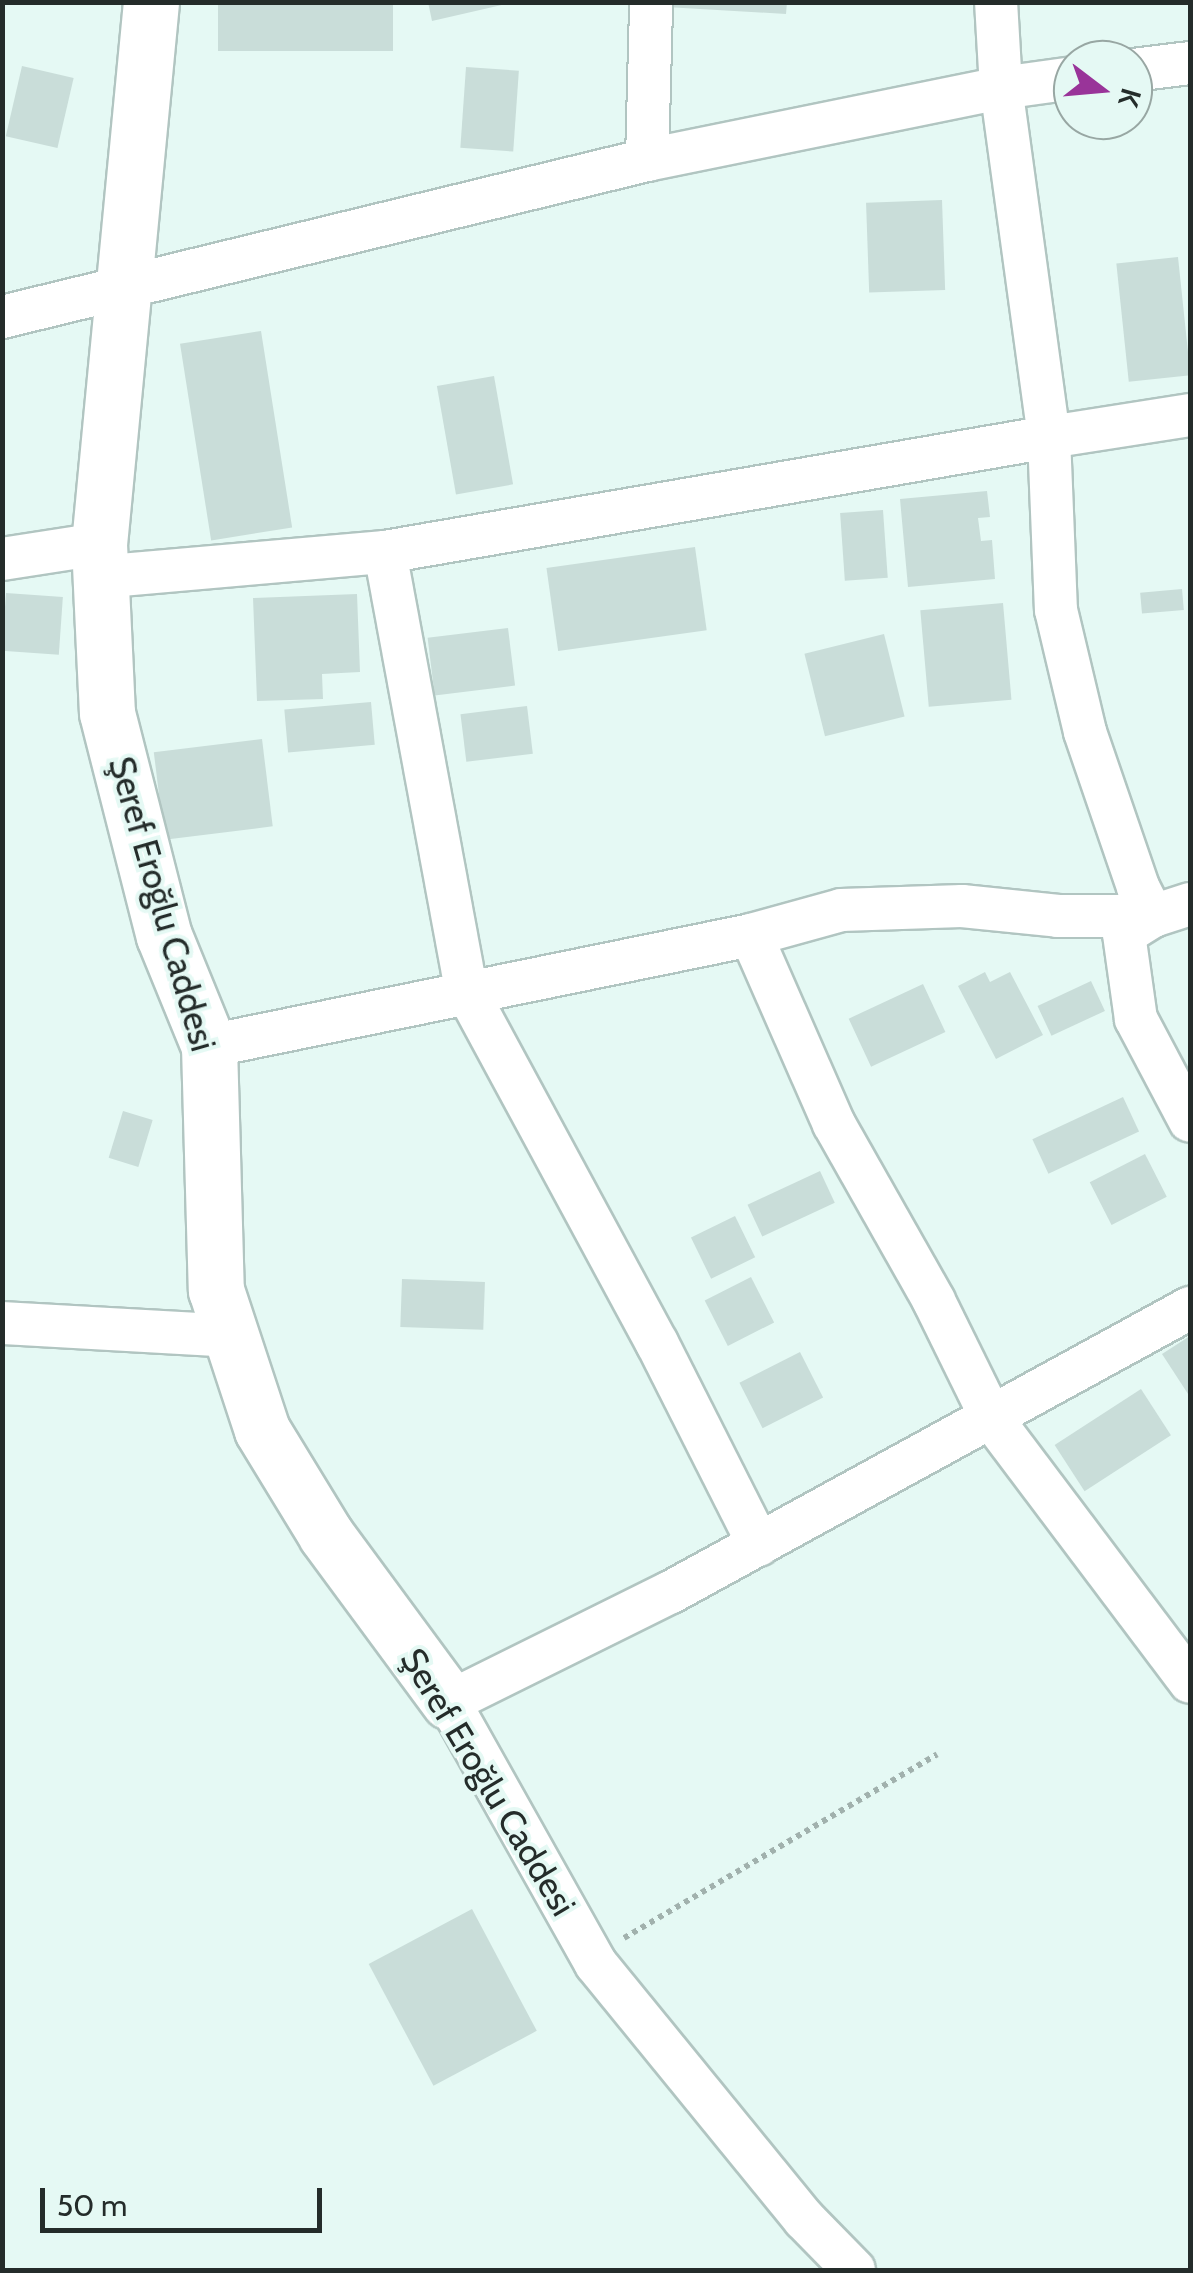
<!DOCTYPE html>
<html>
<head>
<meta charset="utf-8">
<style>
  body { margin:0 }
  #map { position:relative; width:1193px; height:2273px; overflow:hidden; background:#e5f9f4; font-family:Cabin,sans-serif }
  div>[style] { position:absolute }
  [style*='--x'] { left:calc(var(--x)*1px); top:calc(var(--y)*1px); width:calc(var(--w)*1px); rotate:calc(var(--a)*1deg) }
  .building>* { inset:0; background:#c9ddd9; transform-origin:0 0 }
  .path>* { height:6px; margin-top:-3px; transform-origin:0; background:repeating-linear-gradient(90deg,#a1b1ad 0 5px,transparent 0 10px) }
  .roads { filter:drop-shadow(2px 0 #b1c5c1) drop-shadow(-2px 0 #b1c5c1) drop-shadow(0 2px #b1c5c1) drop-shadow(0 -2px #b1c5c1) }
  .minor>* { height:42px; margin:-21px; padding:0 21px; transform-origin:21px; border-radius:21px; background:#fff }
  .tertiary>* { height:55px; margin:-27.5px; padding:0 27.5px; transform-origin:27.5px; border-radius:27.5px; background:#fff }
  span { translate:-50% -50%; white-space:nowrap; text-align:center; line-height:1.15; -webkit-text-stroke:8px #e5f9f4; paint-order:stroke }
  .street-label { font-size:35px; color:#242c2a }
  .frame { position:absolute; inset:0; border:5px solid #242c2a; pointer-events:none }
  .north { position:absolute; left:1053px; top:40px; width:100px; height:100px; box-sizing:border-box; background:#e5f9f4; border:2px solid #98a7a3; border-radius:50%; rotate:106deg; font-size:28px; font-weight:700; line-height:40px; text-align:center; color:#242c2a }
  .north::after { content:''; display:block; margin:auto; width:35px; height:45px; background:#993499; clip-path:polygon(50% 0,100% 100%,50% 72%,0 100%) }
  .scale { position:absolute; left:40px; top:2188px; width:282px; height:45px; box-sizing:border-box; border:5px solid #242c2a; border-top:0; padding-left:12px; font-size:30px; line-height:35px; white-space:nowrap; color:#242c2a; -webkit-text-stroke:8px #e5f9f4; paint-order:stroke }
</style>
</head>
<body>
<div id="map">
  <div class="building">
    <i style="left:218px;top:2px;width:175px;height:49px"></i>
    <i style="clip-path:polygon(428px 2px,506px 2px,506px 4px,432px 21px)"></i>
    <i style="clip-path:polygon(666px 2px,787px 2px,786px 14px,666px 7px)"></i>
    <i style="left:22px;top:66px;width:53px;height:72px;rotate:13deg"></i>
    <i style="left:466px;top:67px;width:53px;height:81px;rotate:4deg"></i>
    <i style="left:942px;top:200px;width:90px;height:76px;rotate:88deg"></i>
    <i style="left:1178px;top:257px;width:119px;height:62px;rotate:84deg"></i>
    <i style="left:261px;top:331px;width:199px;height:82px;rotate:81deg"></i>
    <i style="left:494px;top:376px;width:110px;height:58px;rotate:80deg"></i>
    <i style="clip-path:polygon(987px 491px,990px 517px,978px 518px,981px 541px,992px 540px,995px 579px,908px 587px,900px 499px)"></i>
    <i style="left:883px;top:510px;width:68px;height:43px;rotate:86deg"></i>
    <i style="left:695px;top:547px;width:84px;height:150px;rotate:82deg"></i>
    <i style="left:1182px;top:589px;width:21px;height:42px;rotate:85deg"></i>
    <i style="left:6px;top:593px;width:57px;height:58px;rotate:4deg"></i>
    <i style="clip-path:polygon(357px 594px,360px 672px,322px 674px,323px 699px,257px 701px,253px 598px)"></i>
    <i style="left:1003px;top:603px;width:97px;height:83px;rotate:85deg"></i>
    <i style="left:508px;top:628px;width:58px;height:81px;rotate:83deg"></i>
    <i style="left:884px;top:634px;width:85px;height:82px;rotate:76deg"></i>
    <i style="left:371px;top:702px;width:43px;height:87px;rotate:85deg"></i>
    <i style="left:527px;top:706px;width:48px;height:67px;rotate:83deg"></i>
    <i style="left:262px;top:739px;width:88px;height:109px;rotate:83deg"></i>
    <i style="clip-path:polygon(985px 972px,990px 982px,1010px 972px,1043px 1035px,996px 1059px,958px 986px)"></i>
    <i style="left:1091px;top:981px;width:33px;height:59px;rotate:65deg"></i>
    <i style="left:923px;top:984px;width:53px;height:82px;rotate:65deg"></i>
    <i style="left:1123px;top:1097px;width:38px;height:100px;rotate:65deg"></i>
    <i style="left:123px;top:1111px;width:31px;height:49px;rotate:17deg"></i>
    <i style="left:1145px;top:1154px;width:48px;height:62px;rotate:63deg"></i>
    <i style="left:820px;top:1171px;width:35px;height:80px;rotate:65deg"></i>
    <i style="left:735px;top:1216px;width:46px;height:49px;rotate:64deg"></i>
    <i style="left:751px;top:1277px;width:51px;height:52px;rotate:63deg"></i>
    <i style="left:402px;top:1279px;width:83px;height:48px;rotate:2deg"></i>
    <i style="clip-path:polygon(1190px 1336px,1190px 1397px,1162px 1354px)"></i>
    <i style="left:800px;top:1352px;width:51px;height:68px;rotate:63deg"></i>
    <i style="left:1141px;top:1389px;width:55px;height:103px;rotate:57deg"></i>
    <i style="left:472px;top:1909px;width:138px;height:117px;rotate:62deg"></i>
  </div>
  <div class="path">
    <i style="--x:624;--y:1938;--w:363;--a:-30.4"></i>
  </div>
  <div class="roads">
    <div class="minor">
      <i style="--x:1133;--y:70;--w:57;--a:-7"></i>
      <i style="--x:647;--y:160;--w:158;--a:-88.5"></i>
      <i style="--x:2;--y:317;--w:664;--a:-13.68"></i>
      <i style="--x:647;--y:160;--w:361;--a:-11.5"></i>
      <i style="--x:1001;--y:88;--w:73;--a:-7.9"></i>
      <i style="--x:1190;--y:415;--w:143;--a:171.1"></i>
      <i style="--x:1049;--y:437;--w:173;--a:87.7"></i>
      <i style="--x:1056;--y:610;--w:125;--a:76.6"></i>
      <i style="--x:1085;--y:732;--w:164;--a:71.1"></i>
      <i style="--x:1138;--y:887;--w:33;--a:63"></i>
      <i style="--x:1153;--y:916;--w:34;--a:148"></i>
      <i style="--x:1124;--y:934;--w:86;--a:82"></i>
      <i style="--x:1136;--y:1019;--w:115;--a:62.1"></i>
      <i style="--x:385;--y:552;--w:445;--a:79.5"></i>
      <i style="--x:466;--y:990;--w:401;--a:61.6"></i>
      <i style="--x:657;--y:1343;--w:226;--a:63.2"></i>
      <i style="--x:2;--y:559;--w:98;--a:-8.8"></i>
      <i style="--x:98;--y:577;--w:288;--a:-5"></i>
      <i style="--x:385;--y:552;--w:674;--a:-9.83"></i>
      <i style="--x:1049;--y:437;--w:352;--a:-97.8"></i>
      <i style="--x:1001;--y:88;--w:86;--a:-93.3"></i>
      <i style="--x:751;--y:935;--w:93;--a:-15.5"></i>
      <i style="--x:841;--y:910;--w:121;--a:-1.9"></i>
      <i style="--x:962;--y:906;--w:97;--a:5.9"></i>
      <i style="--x:1058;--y:916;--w:95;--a:0"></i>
      <i style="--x:1153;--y:916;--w:39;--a:-18"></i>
      <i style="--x:209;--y:1046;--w:553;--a:-11.57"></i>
      <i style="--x:751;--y:935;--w:206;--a:66.3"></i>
      <i style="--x:834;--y:1124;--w:203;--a:60.5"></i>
      <i style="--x:934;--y:1301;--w:131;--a:63.8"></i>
      <i style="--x:992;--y:1419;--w:329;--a:53"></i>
      <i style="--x:2;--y:1323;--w:229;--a:3.2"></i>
      <i style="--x:854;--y:2270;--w:71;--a:-134.4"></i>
      <i style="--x:804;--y:2219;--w:329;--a:-129.2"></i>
      <i style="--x:596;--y:1964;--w:300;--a:-119.3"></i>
      <i style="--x:449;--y:1702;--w:248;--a:-26.4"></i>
      <i style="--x:671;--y:1592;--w:592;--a:-28.69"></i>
    </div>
    <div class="tertiary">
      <i style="--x:151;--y:2;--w:544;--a:95.48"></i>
      <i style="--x:99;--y:544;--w:169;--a:87.3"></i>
      <i style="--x:107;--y:713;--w:230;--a:75.7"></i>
      <i style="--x:164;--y:936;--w:119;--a:67.8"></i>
      <i style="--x:209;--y:1046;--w:244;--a:88.4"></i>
      <i style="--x:216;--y:1290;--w:147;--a:71.8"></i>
      <i style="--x:262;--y:1430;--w:123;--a:58.6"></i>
      <i style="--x:326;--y:1535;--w:207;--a:53.6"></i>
    </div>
  </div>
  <div class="street-label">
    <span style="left:162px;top:904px;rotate:74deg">Şeref Eroğlu Caddesi</span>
    <span style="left:488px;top:1782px;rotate:59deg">Şeref Eroğlu Caddesi</span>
  </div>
  <div class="frame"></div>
  <div class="north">K</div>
  <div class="scale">50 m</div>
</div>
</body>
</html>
